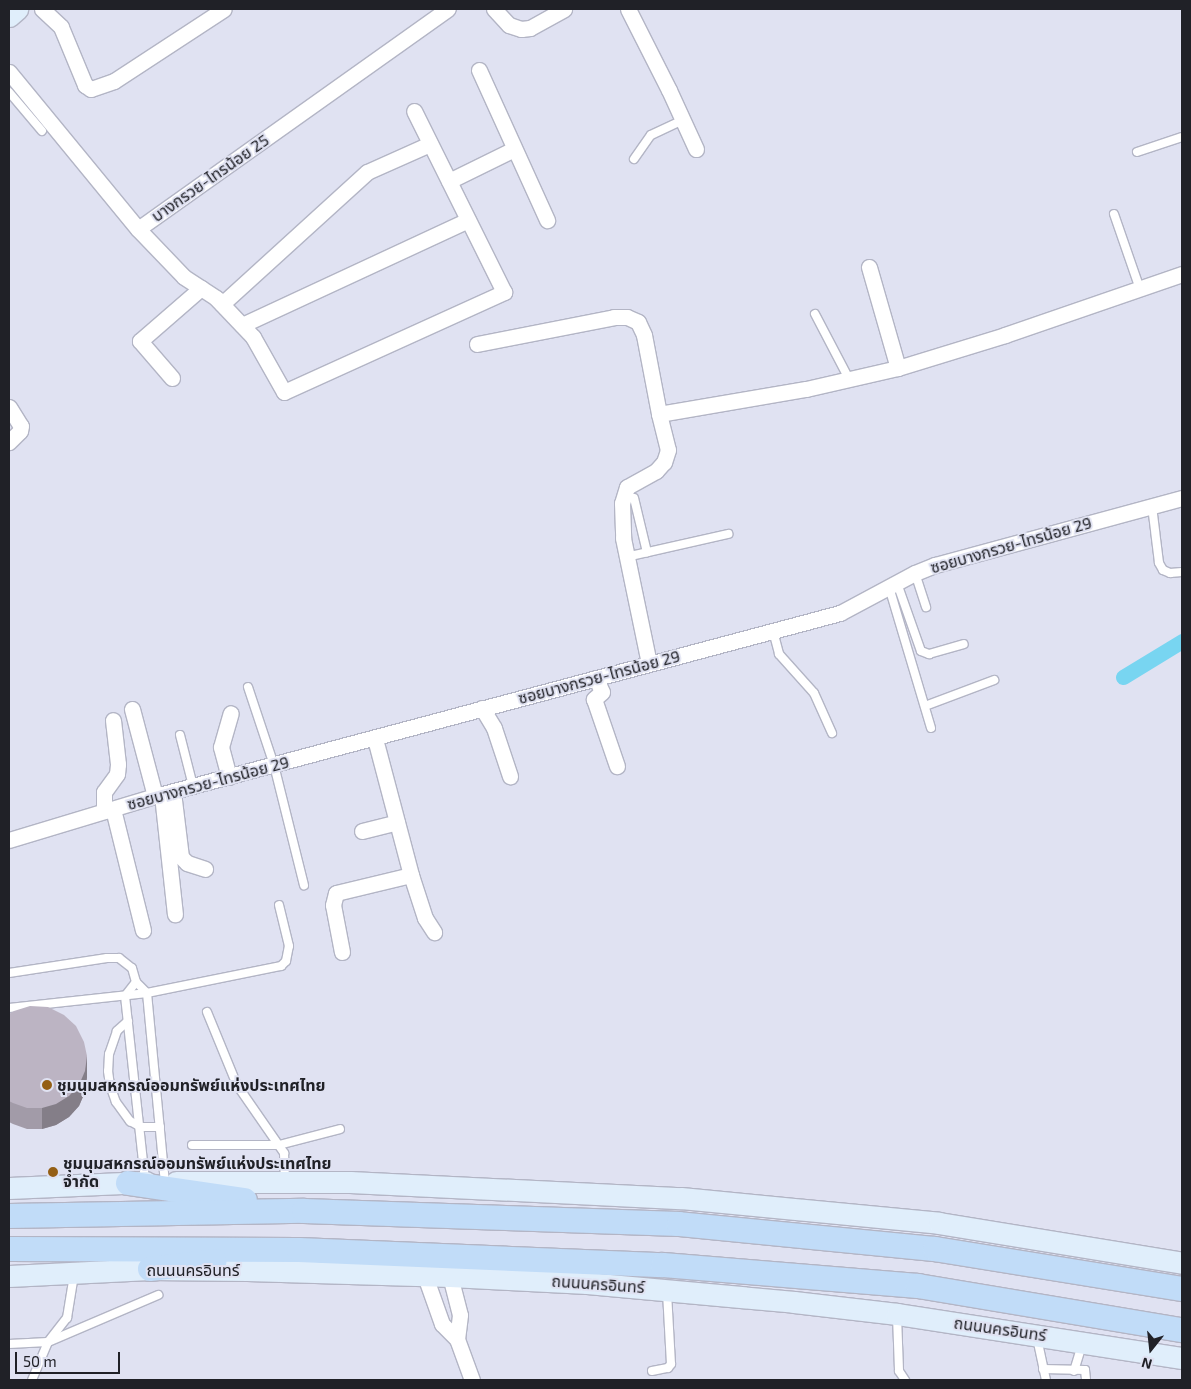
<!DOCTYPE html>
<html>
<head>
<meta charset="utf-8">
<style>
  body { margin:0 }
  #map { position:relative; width:1191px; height:1389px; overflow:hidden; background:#e0e2f2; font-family:"Exo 2","Noto Sans Thai",sans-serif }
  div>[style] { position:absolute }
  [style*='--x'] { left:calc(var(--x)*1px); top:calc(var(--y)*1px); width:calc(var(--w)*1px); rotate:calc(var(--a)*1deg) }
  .canal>* { height:15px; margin:-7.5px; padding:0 7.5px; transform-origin:7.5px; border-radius:7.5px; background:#78d5f1 }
  .roads { filter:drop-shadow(1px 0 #b3b5c5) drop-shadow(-1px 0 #b3b5c5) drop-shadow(0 1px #b3b5c5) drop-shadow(0 -1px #b3b5c5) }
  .lane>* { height:8px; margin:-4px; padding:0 4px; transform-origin:4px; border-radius:4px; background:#fff }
  .street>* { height:15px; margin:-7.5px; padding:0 7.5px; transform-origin:7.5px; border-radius:7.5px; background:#fff }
  .secondary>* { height:21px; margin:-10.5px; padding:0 10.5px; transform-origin:10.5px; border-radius:10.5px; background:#e0eefb }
  .primary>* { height:24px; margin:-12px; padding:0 12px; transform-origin:12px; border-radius:12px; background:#c1dcf8 }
  .wall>* { inset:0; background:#a29ba8 }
  .shaded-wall>* { inset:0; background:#847e88 }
  .building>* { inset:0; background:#bcb4c3 }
  .dots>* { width:14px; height:14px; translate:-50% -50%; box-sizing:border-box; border:2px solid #e0e2f2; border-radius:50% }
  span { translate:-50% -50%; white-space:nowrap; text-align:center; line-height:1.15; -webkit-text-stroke:4px #e0e2f2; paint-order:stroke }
  .street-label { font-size:16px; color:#202127 }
  .poi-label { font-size:16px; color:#202127; font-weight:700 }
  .left { translate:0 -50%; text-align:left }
  .frame { position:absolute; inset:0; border:10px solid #202127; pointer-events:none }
  .north { position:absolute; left:1126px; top:1324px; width:50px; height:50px; -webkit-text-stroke:4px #e0e2f2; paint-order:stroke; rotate:196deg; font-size:14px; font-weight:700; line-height:20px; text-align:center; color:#202127 }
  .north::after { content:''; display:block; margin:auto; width:18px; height:22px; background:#202127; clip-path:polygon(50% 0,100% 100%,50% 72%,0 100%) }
  .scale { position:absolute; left:15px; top:1352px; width:105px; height:22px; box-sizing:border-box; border:2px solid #202127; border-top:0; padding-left:6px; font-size:15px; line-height:18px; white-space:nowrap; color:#202127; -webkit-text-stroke:4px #e0e2f2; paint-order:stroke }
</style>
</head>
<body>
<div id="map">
  <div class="canal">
    <i style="--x:1123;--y:677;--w:69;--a:-31.4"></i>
  </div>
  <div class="roads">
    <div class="lane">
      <i style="--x:9;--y:92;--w:51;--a:49.8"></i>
      <i style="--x:1137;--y:152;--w:47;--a:-18.4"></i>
      <i style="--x:634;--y:159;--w:29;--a:-55"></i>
      <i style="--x:651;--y:135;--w:35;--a:-25"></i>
      <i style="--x:1114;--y:214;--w:79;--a:70.9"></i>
      <i style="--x:815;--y:314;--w:73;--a:62.4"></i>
      <i style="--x:634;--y:498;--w:56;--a:76.5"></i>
      <i style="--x:1152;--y:506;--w:57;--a:83"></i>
      <i style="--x:1159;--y:563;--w:8;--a:60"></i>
      <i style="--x:1163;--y:570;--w:8;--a:23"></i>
      <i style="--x:1170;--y:573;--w:12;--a:-5"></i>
      <i style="--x:626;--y:557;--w:105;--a:-12.7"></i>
      <i style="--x:915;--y:573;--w:36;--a:72"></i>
      <i style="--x:897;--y:583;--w:72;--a:70.6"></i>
      <i style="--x:921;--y:651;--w:9;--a:21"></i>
      <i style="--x:929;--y:654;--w:36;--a:-16"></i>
      <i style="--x:889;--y:587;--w:147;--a:73.4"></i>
      <i style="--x:773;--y:631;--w:24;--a:75"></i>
      <i style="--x:779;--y:654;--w:52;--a:48.1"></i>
      <i style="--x:814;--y:693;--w:44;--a:65.8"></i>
      <i style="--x:248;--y:687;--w:82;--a:71.6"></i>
      <i style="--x:274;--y:765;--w:124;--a:76"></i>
      <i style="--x:925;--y:706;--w:74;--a:-20.6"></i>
      <i style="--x:180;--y:735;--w:53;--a:75.7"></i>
      <i style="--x:9;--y:973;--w:99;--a:-8.7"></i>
      <i style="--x:107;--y:958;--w:12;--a:0"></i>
      <i style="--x:119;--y:958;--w:16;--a:38"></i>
      <i style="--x:132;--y:968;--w:15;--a:74"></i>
      <i style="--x:136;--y:982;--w:16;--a:45"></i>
      <i style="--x:147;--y:993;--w:190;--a:84.6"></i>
      <i style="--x:136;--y:982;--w:18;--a:128"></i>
      <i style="--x:125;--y:996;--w:185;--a:83.8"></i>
      <i style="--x:9;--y:1008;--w:139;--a:-6.2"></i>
      <i style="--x:147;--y:993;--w:137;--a:-11.4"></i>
      <i style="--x:281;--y:966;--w:7;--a:-45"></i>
      <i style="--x:286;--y:961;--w:15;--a:-79"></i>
      <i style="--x:289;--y:946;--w:42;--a:-103.7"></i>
      <i style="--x:207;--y:1012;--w:79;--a:67.7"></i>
      <i style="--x:237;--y:1085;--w:83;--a:55.3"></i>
      <i style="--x:284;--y:1153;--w:27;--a:88"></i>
      <i style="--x:128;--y:1021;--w:15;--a:138"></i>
      <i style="--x:117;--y:1031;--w:24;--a:109"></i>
      <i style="--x:109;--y:1054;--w:17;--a:93"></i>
      <i style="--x:108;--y:1071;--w:14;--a:82"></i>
      <i style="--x:110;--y:1085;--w:18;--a:71"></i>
      <i style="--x:116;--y:1102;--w:24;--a:54"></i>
      <i style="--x:130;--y:1121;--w:13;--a:29"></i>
      <i style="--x:141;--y:1127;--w:19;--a:0"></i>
      <i style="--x:192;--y:1145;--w:87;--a:0"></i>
      <i style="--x:279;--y:1145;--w:63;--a:-14.7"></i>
      <i style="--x:897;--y:1316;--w:55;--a:87.9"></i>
      <i style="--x:899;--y:1371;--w:11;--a:56"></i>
      <i style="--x:1037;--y:1338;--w:43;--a:77.9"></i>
      <i style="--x:9;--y:1344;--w:39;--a:-3"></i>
      <i style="--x:48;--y:1342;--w:31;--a:-52"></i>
      <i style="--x:67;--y:1318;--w:44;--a:-80.8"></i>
      <i style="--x:1043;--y:1369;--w:42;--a:1.4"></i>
      <i style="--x:1085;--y:1370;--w:10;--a:84"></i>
      <i style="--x:652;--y:1371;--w:16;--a:-11"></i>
      <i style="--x:668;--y:1368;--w:5;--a:-53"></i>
      <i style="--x:671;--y:1364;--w:71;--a:-93.2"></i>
      <i style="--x:1074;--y:1371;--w:28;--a:-73"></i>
      <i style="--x:32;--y:1380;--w:41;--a:-67.2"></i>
      <i style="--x:48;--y:1342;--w:120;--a:-23.1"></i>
    </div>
    <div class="street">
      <i style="--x:42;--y:9;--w:26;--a:43"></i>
      <i style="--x:61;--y:27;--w:63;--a:67.5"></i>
      <i style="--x:85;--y:85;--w:7;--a:34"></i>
      <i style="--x:91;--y:89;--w:24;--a:-19"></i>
      <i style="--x:114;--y:81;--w:131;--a:-33.2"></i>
      <i style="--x:494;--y:9;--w:22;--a:47"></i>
      <i style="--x:509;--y:25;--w:13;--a:18"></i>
      <i style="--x:521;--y:29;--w:9;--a:-6"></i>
      <i style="--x:530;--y:28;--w:39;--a:-29"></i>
      <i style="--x:628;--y:9;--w:91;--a:63.2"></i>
      <i style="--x:669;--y:90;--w:65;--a:65.4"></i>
      <i style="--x:479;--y:70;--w:165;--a:65.6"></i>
      <i style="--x:9;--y:72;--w:203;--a:50.6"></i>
      <i style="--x:138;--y:229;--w:66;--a:46.2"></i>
      <i style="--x:184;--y:277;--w:38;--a:33"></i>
      <i style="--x:216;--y:298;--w:54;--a:46.5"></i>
      <i style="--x:253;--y:337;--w:63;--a:60.6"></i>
      <i style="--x:284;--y:392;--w:242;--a:-24.4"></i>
      <i style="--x:504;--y:292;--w:202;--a:-116.4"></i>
      <i style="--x:449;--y:181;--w:72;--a:-26.2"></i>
      <i style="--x:138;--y:229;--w:380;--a:-35.4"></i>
      <i style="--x:869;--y:267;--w:105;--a:74"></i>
      <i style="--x:222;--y:304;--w:196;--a:-42.3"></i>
      <i style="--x:367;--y:172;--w:69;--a:-24"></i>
      <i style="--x:242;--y:325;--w:249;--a:-24.9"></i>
      <i style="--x:477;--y:344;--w:140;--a:-11.1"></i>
      <i style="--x:614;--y:317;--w:13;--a:0"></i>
      <i style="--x:627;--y:317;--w:12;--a:24"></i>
      <i style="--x:638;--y:322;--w:14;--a:65"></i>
      <i style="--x:644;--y:335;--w:80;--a:79.2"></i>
      <i style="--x:659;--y:414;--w:37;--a:76"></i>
      <i style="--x:668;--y:450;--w:13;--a:108"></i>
      <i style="--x:664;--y:462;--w:12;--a:132"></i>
      <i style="--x:656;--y:471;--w:33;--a:151"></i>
      <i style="--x:627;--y:487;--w:17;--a:107"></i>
      <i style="--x:622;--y:503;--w:35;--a:88"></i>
      <i style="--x:623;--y:538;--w:128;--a:78.3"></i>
      <i style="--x:172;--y:378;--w:49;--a:-130.9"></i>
      <i style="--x:140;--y:341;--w:81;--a:-41"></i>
      <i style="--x:9;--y:407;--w:22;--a:58"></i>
      <i style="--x:21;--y:426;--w:5;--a:101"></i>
      <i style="--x:20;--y:431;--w:16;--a:135"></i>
      <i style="--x:659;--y:414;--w:149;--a:-9.7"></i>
      <i style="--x:806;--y:389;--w:94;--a:-12.9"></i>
      <i style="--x:898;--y:368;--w:112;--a:-17.1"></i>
      <i style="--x:1005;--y:335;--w:187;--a:-19"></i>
      <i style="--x:596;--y:678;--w:15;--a:67"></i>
      <i style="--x:602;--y:692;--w:11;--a:139"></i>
      <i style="--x:594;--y:699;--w:71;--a:71.1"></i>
      <i style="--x:482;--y:708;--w:23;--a:59"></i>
      <i style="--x:494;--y:728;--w:51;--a:71.6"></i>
      <i style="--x:132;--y:709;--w:90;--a:75.2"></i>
      <i style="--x:229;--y:777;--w:31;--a:-105"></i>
      <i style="--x:221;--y:747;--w:35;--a:-74"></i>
      <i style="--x:173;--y:792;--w:65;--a:83"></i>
      <i style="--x:181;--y:857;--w:8;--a:45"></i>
      <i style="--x:187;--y:863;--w:19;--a:18"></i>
      <i style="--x:162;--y:795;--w:120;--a:83.8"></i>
      <i style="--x:113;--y:809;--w:125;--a:76.1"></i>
      <i style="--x:104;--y:811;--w:19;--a:-90"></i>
      <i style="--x:104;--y:792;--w:22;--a:-54"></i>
      <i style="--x:117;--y:774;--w:10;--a:-84"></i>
      <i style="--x:118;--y:764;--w:44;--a:-96.5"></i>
      <i style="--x:362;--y:831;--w:36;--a:-14"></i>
      <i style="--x:9;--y:840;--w:152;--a:-16.8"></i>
      <i style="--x:155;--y:796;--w:709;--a:-14.96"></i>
      <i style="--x:840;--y:613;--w:85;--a:-28.1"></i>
      <i style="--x:915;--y:573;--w:22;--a:-22"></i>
      <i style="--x:935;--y:565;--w:256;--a:-15.2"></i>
      <i style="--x:411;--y:875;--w:45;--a:72"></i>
      <i style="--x:425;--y:918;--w:17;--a:57"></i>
      <i style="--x:342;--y:952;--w:48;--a:-100.8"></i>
      <i style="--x:333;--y:905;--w:12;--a:-76"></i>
      <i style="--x:336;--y:893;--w:77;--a:-13.5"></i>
      <i style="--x:411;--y:875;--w:141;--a:-104.8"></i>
      <i style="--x:425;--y:1276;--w:51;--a:70.5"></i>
      <i style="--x:442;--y:1324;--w:21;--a:45"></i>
      <i style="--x:457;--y:1339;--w:44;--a:69.9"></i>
      <i style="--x:450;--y:1276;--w:40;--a:75.6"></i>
      <i style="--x:460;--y:1315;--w:24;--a:97"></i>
    </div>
    <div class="secondary">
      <i style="--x:9;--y:16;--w:11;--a:-41"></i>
      <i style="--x:176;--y:1182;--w:174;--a:0"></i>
      <i style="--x:350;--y:1182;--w:331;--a:2.8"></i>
      <i style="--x:681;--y:1198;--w:259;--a:5.5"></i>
      <i style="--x:939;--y:1223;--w:246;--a:9.3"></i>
      <i style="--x:9;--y:1188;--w:137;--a:-2.5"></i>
      <i style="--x:9;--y:1276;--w:141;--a:-2.8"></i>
      <i style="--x:150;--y:1269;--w:97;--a:0.6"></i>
      <i style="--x:247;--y:1270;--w:203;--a:1.7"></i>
      <i style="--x:450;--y:1276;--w:137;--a:2.9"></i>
      <i style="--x:587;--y:1283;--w:208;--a:5.2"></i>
      <i style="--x:794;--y:1302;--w:104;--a:6.6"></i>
      <i style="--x:897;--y:1314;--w:288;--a:8.8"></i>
    </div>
    <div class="primary">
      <i style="--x:128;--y:1183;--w:118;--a:8.3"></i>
      <i style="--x:9;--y:1216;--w:295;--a:-1"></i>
      <i style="--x:304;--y:1211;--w:375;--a:2"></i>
      <i style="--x:679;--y:1224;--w:257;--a:5.6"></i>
      <i style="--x:935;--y:1249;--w:250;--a:9.2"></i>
      <i style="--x:9;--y:1249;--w:290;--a:0.2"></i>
      <i style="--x:299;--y:1250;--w:364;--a:2.4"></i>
      <i style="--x:663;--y:1265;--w:256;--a:4.7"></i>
      <i style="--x:918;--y:1286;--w:268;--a:9.5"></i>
      <i style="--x:150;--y:1269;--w:65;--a:-7"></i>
    </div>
  </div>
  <div class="wall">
    <i style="clip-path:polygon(9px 1014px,87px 1077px,85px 1092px,79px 1106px,69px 1117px,56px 1125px,42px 1129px,27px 1129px,13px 1124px,9px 1122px)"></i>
  </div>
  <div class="shaded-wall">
    <i style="clip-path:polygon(87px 1056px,87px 1077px,85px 1092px,79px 1106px,69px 1117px,56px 1125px,42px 1129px,42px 1108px)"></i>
  </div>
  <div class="building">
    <i style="clip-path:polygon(30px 1006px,48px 1007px,64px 1015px,76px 1026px,84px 1042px,87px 1056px,85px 1071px,79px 1085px,69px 1096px,56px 1104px,42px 1108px,27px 1108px,13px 1103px,9px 1101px,9px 1014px,14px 1011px)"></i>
  </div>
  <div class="dots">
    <i style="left:47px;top:1085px;background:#945f15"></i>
    <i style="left:53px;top:1172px;background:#945f15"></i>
  </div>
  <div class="street-label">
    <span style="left:210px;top:178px;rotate:-35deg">บางกรวย-ไทรน้อย 25</span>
    <span style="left:1011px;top:545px;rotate:-16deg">ซอยบางกรวย-ไทรน้อย 29</span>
    <span style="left:599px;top:677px;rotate:-15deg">ซอยบางกรวย-ไทรน้อย 29</span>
    <span style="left:208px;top:783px;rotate:-15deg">ซอยบางกรวย-ไทรน้อย 29</span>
    <span style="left:193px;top:1270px">ถนนนครอินทร์</span>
    <span style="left:598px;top:1284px;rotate:4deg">ถนนนครอินทร์</span>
    <span style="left:1000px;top:1329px;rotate:8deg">ถนนนครอินทร์</span>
  </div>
  <div class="poi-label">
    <span class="left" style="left:57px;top:1085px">ชุมนุมสหกรณ์ออมทรัพย์แห่งประเทศไทย</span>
    <span class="left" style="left:63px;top:1172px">ชุมนุมสหกรณ์ออมทรัพย์แห่งประเทศไทย<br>จำกัด</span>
  </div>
  <div class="frame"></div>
  <div class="north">N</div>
  <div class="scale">50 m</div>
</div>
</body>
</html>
